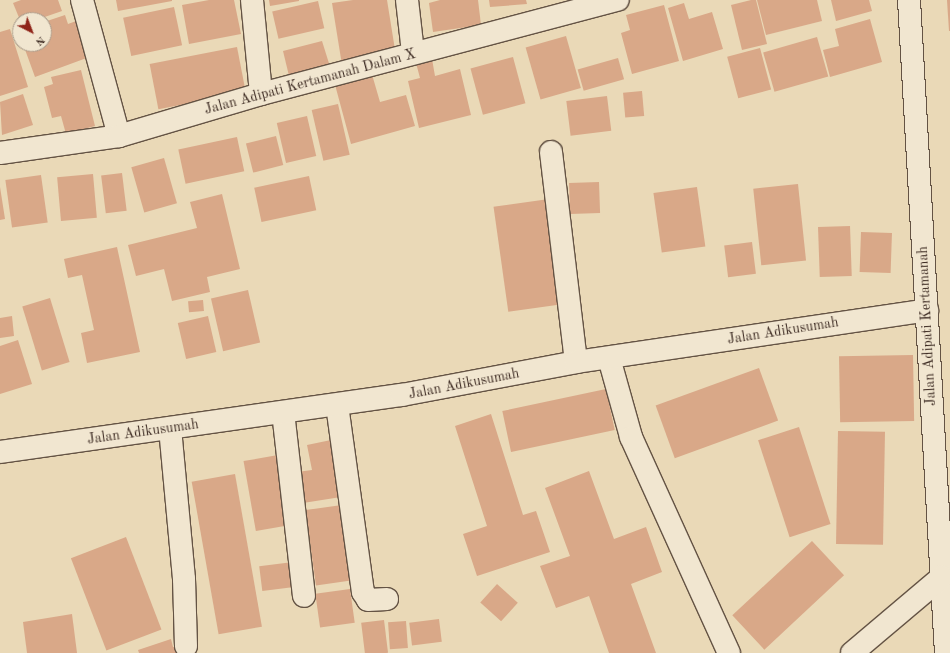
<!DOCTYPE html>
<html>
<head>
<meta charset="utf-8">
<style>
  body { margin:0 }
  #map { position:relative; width:950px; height:653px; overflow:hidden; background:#ead9b7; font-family:"Old Standard TT",serif }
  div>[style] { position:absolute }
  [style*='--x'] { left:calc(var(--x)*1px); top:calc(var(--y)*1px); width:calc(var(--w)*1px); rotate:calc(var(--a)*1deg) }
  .building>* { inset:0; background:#d9a888; transform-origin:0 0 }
  .roads { filter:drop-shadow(1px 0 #645344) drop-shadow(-1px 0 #645344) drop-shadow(0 1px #645344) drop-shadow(0 -1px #645344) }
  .street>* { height:22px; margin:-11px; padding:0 11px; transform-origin:11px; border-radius:11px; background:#f1e6d0 }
  .secondary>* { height:22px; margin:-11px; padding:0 11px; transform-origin:11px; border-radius:11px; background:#f1e6d0 }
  span { translate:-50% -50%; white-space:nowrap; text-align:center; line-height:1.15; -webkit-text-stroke:3px #f1e6d0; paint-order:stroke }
  .street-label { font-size:14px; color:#38261e }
  .north { position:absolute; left:12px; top:12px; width:40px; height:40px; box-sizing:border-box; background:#f1e6d0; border:1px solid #a79989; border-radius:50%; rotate:138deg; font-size:11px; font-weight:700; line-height:16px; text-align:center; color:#38261e }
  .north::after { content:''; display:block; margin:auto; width:14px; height:18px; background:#8f2418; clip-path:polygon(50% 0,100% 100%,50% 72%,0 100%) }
</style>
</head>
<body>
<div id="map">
  <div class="building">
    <i style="clip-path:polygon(21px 0,58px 0,62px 11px,36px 20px,20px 20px,13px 3px)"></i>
    <i style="clip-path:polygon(116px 0,172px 0,172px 1px,118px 11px)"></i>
    <i style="clip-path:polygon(209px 0,234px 0,241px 34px,189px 44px,182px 5px)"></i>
    <i style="clip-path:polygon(269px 0,299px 0,299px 1px,270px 6px)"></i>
    <i style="clip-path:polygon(353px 0,387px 0,396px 56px,342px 65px,332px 3px)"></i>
    <i style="clip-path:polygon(440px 0,478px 0,481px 25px,433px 32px,429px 3px)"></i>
    <i style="clip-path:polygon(489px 0,526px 0,527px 4px,490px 7px)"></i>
    <i style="clip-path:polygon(751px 0,756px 0,767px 44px,742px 50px,731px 5px)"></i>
    <i style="clip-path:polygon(757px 0,817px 0,822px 21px,766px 35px)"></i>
    <i style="clip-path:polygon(831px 0,869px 0,872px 11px,836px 21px)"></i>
    <i style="clip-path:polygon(947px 0,950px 0,950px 31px,949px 31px)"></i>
    <i style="left:318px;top:1px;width:28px;height:47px;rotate:77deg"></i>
    <i style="clip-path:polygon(684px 3px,689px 19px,712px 12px,723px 49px,683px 61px,668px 8px)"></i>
    <i style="clip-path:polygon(664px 5px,679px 61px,632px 74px,621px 33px,630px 30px,626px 15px)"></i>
    <i style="left:174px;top:7px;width:39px;height:52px;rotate:78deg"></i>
    <i style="clip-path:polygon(65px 15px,68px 24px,79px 20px,92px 56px,35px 77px,23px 44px,44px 44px,44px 22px)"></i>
    <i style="clip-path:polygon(870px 19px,882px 62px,830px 77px,823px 50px,839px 46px,835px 29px)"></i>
    <i style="clip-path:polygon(10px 29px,28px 87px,0 96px,0 32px)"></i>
    <i style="left:566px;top:36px;width:54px;height:42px;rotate:74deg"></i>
    <i style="left:817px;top:37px;width:41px;height:56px;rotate:74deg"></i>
    <i style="clip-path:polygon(322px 41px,332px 73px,290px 80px,283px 51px)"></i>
    <i style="left:237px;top:47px;width:46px;height:89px;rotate:79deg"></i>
    <i style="left:760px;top:48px;width:43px;height:34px;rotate:75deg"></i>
    <i style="left:513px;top:57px;width:48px;height:44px;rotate:75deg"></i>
    <i style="left:618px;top:58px;width:22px;height:42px;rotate:74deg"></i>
    <i style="clip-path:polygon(432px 59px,435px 76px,460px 69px,471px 115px,419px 128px,408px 81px,420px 78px,416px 63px)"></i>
    <i style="clip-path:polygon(81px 70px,95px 126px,66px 134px,61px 116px,52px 118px,44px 87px,53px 84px,51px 77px)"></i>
    <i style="clip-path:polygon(371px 71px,380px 102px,406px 95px,415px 126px,351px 144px,334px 81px)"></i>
    <i style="left:642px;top:91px;width:25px;height:19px;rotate:85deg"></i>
    <i style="clip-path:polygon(23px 94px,33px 125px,2px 135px,0 102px)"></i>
    <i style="left:607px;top:96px;width:35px;height:41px;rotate:83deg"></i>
    <i style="left:338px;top:104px;width:52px;height:27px;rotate:77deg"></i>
    <i style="left:307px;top:116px;width:41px;height:31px;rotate:77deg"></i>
    <i style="left:276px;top:136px;width:30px;height:31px;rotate:76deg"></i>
    <i style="left:237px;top:137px;width:35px;height:60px;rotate:78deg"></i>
    <i style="left:164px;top:158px;width:47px;height:34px;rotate:74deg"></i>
    <i style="left:122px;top:173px;width:38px;height:21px;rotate:83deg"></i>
    <i style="left:93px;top:174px;width:44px;height:36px;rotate:85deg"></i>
    <i style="left:41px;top:175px;width:48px;height:36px;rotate:82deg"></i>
    <i style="left:309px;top:176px;width:35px;height:56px;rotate:78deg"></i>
    <i style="left:599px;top:182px;width:31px;height:30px;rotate:88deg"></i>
    <i style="left:798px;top:184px;width:77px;height:45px;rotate:84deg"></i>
    <i style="clip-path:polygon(0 187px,5px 219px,0 220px)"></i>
    <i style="left:697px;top:187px;width:60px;height:44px;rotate:82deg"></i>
    <i style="clip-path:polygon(222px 194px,240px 269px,207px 277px,210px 292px,172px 301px,164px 269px,136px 276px,128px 245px,197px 228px,190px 202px)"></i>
    <i style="left:549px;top:199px;width:106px;height:56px;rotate:82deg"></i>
    <i style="left:850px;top:226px;width:50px;height:32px;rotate:88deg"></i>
    <i style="left:861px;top:232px;width:31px;height:40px;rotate:2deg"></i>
    <i style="left:752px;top:242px;width:32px;height:28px;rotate:83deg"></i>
    <i style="clip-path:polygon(117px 247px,140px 352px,87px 363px,81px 333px,94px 330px,82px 275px,68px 278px,64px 259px)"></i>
    <i style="left:248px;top:290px;width:54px;height:38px;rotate:77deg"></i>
    <i style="left:50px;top:298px;width:67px;height:29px;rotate:73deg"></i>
    <i style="left:203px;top:300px;width:11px;height:15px;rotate:85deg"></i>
    <i style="clip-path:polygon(12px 316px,14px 336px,0 338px,0 318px)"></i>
    <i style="left:208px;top:316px;width:37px;height:31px;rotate:77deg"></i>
    <i style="clip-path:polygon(18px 340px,32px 384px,0 394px,0 346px)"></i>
    <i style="left:913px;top:355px;width:66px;height:74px;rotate:89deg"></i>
    <i style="left:759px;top:368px;width:56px;height:110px;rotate:70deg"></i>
    <i style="left:606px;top:389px;width:42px;height:106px;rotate:78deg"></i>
    <i style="clip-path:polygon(491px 414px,523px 515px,536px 511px,550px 552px,477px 576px,463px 534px,487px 526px,455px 426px)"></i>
    <i style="left:799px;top:427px;width:102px;height:43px;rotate:72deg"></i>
    <i style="left:838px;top:431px;width:47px;height:113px;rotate:1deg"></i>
    <i style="clip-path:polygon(331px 440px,341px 497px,303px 503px,297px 472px,312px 470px,307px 445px)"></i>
    <i style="left:278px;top:455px;width:71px;height:35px;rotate:80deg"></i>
    <i style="clip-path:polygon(589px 471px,614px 539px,646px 527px,662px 572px,631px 584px,656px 653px,609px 653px,589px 596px,556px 608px,540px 566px,570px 556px,545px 488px)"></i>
    <i style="left:235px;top:474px;width:155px;height:44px;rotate:80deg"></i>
    <i style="left:349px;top:504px;width:76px;height:44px;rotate:82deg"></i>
    <i style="left:126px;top:537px;width:99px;height:59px;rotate:69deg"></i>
    <i style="left:812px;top:541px;width:47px;height:109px;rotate:47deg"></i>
    <i style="left:293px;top:562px;width:25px;height:34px;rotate:83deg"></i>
    <i style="left:497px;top:584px;width:28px;height:25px;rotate:42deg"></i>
    <i style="left:350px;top:589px;width:34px;height:35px;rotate:82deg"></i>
    <i style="clip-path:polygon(72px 614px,77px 653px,27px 653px,23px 622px)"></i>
    <i style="left:439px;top:619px;width:23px;height:30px;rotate:83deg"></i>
    <i style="left:384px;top:620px;width:33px;height:23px;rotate:83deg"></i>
    <i style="left:406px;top:621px;width:27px;height:18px;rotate:86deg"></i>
    <i style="clip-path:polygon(171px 639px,173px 647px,178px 646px,181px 653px,139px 653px,138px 650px)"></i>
  </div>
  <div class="roads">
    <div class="street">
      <i style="--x:82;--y:0;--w:141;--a:74.8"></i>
      <i style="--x:252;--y:0;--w:94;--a:84.5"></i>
      <i style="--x:407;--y:0;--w:53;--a:83.5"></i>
      <i style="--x:551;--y:152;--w:211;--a:83.2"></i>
      <i style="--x:0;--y:153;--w:120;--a:-8.1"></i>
      <i style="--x:119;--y:136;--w:148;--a:-16.5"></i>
      <i style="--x:261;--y:94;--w:369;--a:-14.8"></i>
      <i style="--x:609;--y:358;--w:82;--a:74.4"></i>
      <i style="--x:631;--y:437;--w:237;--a:65.6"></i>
      <i style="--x:337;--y:405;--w:189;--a:82.1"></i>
      <i style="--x:363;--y:592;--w:9;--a:58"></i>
      <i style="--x:368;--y:600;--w:19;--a:-3"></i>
      <i style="--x:283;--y:412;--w:185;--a:83.5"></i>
      <i style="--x:170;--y:428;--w:152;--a:84.7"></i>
      <i style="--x:184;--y:579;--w:67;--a:88.3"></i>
    </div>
    <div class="secondary">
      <i style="--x:909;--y:0;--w:654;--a:86.76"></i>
      <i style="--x:0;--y:452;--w:406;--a:-8.1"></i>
      <i style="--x:402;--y:395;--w:177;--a:-10.7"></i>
      <i style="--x:576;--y:362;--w:355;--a:-8.4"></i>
      <i style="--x:852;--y:653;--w:118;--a:-40.2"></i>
    </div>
  </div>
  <div class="street-label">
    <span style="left:310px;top:82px;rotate:-15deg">Jalan Adipati Kertamanah Dalam X</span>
    <span style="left:927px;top:326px;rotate:-93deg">Jalan Adipati Kertamanah</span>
    <span style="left:783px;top:331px;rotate:-9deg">Jalan Adikusumah</span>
    <span style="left:464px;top:384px;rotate:-11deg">Jalan Adikusumah</span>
    <span style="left:143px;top:432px;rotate:-8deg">Jalan Adikusumah</span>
  </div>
  <div class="north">N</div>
</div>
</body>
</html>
